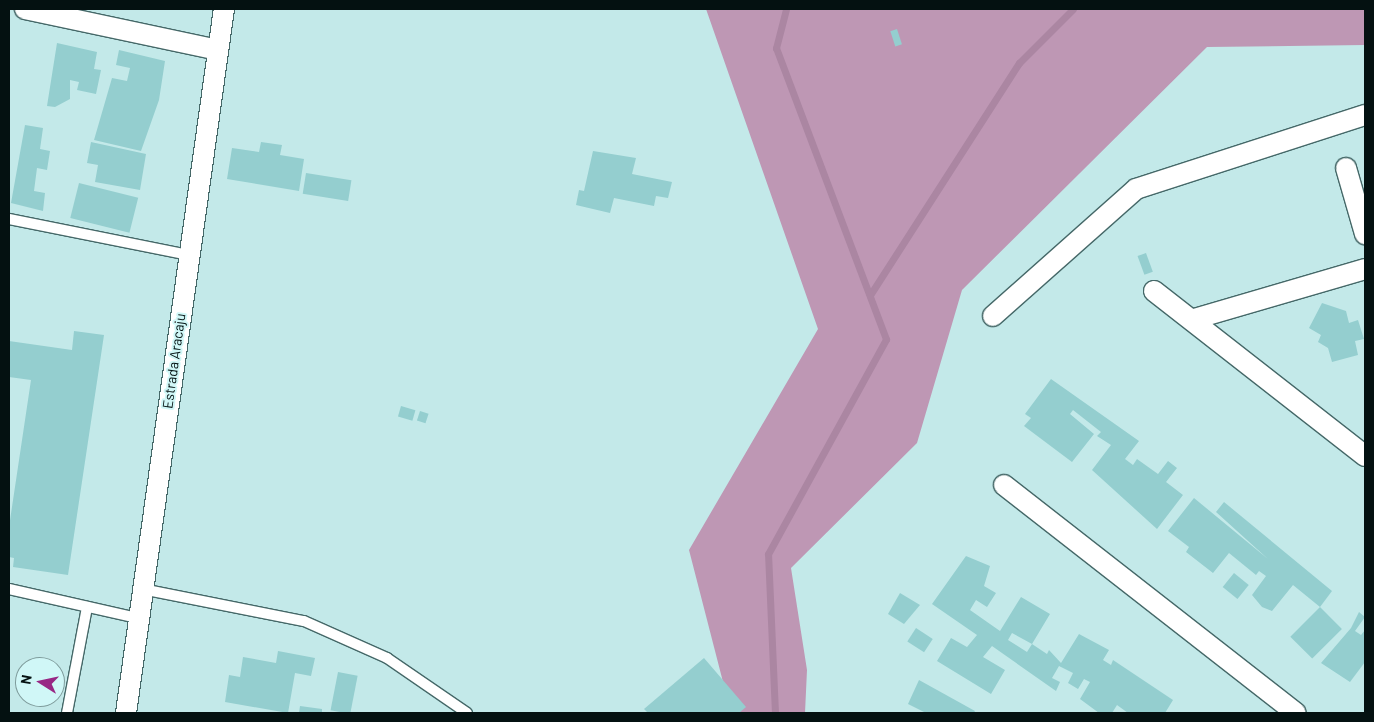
<!DOCTYPE html>
<html>
<head>
<meta charset="utf-8">
<style>
  body { margin:0 }
  #map { position:relative; width:1374px; height:722px; overflow:hidden; background:#c3e9e9; font-family:Barlow,sans-serif }
  div>[style] { position:absolute }
  [style*='--x'] { left:calc(var(--x)*1px); top:calc(var(--y)*1px); width:calc(var(--w)*1px); rotate:calc(var(--a)*1deg) }
  .forest>* { inset:0; background:#be97b4 }
  .stream>* { height:7px; margin:-3.5px; padding:0 3.5px; transform-origin:3.5px; border-radius:3.5px; background:#ab86a2 }
  .building>* { inset:0; background:#94cecf; transform-origin:0 0 }
  .roads { filter:drop-shadow(1px 0 #456868) drop-shadow(-1px 0 #456868) drop-shadow(0 1px #456868) drop-shadow(0 -1px #456868) }
  .lane>* { height:10px; margin:-5px; padding:0 5px; transform-origin:5px; border-radius:5px; background:#fff }
  .street>* { height:20px; margin:-10px; padding:0 10px; transform-origin:10px; border-radius:10px; background:#fff }
  span { translate:-50% -50%; white-space:nowrap; text-align:center; line-height:1.15; -webkit-text-stroke:4px #d0f7f7; paint-order:stroke }
  .street-label { font-size:14px; color:#041111 }
  .frame { position:absolute; inset:0; border:10px solid #041111; pointer-events:none }
  .north { position:absolute; left:15px; top:657px; width:50px; height:50px; box-sizing:border-box; background:#d0f7f7; border:1px solid #7e9b9b; border-radius:50%; rotate:280deg; font-size:14px; font-weight:700; line-height:20px; text-align:center; color:#041111 }
  .north::after { content:''; display:block; margin:auto; width:18px; height:22px; background:#982785; clip-path:polygon(50% 0,100% 100%,50% 72%,0 100%) }
</style>
</head>
<body>
<div id="map">
  <div class="forest">
    <i style="clip-path:polygon(706px 9px,1365px 9px,1365px 45px,1207px 47px,962px 290px,917px 443px,791px 568px,807px 670px,805px 713px,731px 713px,689px 550px,818px 329px)"></i>
  </div>
  <div class="stream">
    <i style="--x:870;--y:295;--w:276;--a:-57.3"></i>
    <i style="--x:1019;--y:63;--w:76;--a:-45"></i>
    <i style="--x:775;--y:713;--w:159;--a:-92.5"></i>
    <i style="--x:768;--y:554;--w:245;--a:-61.2"></i>
    <i style="--x:886;--y:339;--w:311;--a:-110.7"></i>
    <i style="--x:776;--y:48;--w:40;--a:-75.6"></i>
  </div>
  <div class="building">
    <i style="left:897px;top:29px;width:16px;height:7px;rotate:72deg"></i>
    <i style="clip-path:polygon(57px 43px,97px 52px,94px 69px,101px 70px,96px 94px,77px 90px,79px 82px,70px 80px,70px 99px,55px 107px,47px 106px)"></i>
    <i style="clip-path:polygon(119px 50px,165px 61px,159px 100px,141px 151px,94px 140px,112px 78px,127px 81px,130px 68px,116px 65px)"></i>
    <i style="clip-path:polygon(25px 125px,43px 128px,40px 149px,50px 151px,47px 170px,37px 168px,34px 191px,45px 193px,43px 211px,11px 203px)"></i>
    <i style="clip-path:polygon(91px 142px,146px 154px,140px 190px,95px 182px,98px 165px,87px 163px)"></i>
    <i style="clip-path:polygon(261px 142px,282px 145px,280px 155px,304px 159px,299px 191px,227px 179px,232px 148px,259px 152px)"></i>
    <i style="clip-path:polygon(593px 151px,636px 158px,632px 174px,672px 182px,668px 198px,656px 196px,654px 206px,614px 198px,610px 213px,576px 205px,579px 190px,584px 191px)"></i>
    <i style="left:306px;top:173px;width:46px;height:21px;rotate:9deg"></i>
    <i style="left:79px;top:183px;width:61px;height:36px;rotate:14deg"></i>
    <i style="left:1146px;top:253px;width:20px;height:9px;rotate:70deg"></i>
    <i style="clip-path:polygon(1322px 303px,1346px 311px,1349px 323px,1358px 320px,1364px 339px,1355px 341px,1358px 355px,1332px 362px,1328px 348px,1318px 342px,1321px 335px,1309px 328px)"></i>
    <i style="clip-path:polygon(74px 331px,104px 335px,68px 575px,13px 567px,14px 558px,9px 557px,9px 527px,31px 380px,9px 377px,9px 341px,72px 350px)"></i>
    <i style="clip-path:polygon(1051px 379px,1139px 441px,1125px 459px,1133px 465px,1137px 459px,1158px 474px,1168px 461px,1177px 468px,1166px 482px,1183px 495px,1157px 529px,1092px 470px,1111px 445px,1097px 436px,1101px 432px,1073px 410px,1070px 414px,1094px 434px,1072px 462px,1024px 426px,1031px 418px,1025px 414px)"></i>
    <i style="left:401px;top:406px;width:15px;height:11px;rotate:16deg"></i>
    <i style="left:420px;top:411px;width:9px;height:10px;rotate:18deg"></i>
    <i style="clip-path:polygon(1194px 498px,1268px 559px,1216px 512px,1224px 502px,1332px 591px,1320px 607px,1293px 585px,1272px 611px,1262px 607px,1252px 595px,1266px 576px,1259px 571px,1256px 575px,1229px 553px,1213px 573px,1186px 552px,1189px 547px,1168px 531px)"></i>
    <i style="clip-path:polygon(evenodd,966px 556px,990px 566px,984px 586px,996px 593px,987px 607px,976px 600px,970px 610px,1000px 631px,1021px 597px,1050px 614px,1032px 644px,1047px 654px,1049px 650px,1061px 663px,1079px 634px,1109px 650px,1103px 660px,1111px 665px,1113px 660px,1173px 700px,1165px 713px,1128px 713px,1117px 705px,1112px 713px,1099px 713px,1080px 699px,1090px 682px,1084px 679px,1078px 689px,1068px 683px,1073px 673px,1059px 666px,1052px 678px,1060px 682px,1056px 691px,992px 646px,983px 657px,1005px 670px,991px 694px,937px 661px,951px 638px,967px 647px,977px 635px,932px 604px,966px 556px,1012px 633px,1032px 644px,1027px 652px,1008px 640px,1012px 633px)"></i>
    <i style="left:1234px;top:573px;width:19px;height:18px;rotate:39deg"></i>
    <i style="clip-path:polygon(900px 593px,920px 605px,904px 624px,888px 614px)"></i>
    <i style="left:1320px;top:607px;width:31px;height:42px;rotate:45deg"></i>
    <i style="clip-path:polygon(1359px 612px,1365px 617px,1355px 631px,1361px 635px,1365px 630px,1365px 662px,1350px 682px,1321px 663px,1351px 628px)"></i>
    <i style="left:916px;top:628px;width:20px;height:16px;rotate:33deg"></i>
    <i style="clip-path:polygon(278px 651px,315px 658px,311px 676px,295px 673px,288px 713px,225px 702px,229px 675px,240px 677px,243px 657px,276px 663px)"></i>
    <i style="clip-path:polygon(704px 658px,746px 707px,739px 713px,648px 713px,644px 709px)"></i>
    <i style="left:338px;top:672px;width:20px;height:39px;rotate:11deg"></i>
    <i style="clip-path:polygon(919px 680px,975px 711px,974px 713px,926px 713px,908px 704px)"></i>
    <i style="clip-path:polygon(300px 706px,322px 709px,322px 713px,299px 713px)"></i>
  </div>
  <div class="roads">
    <div class="lane">
      <i style="--x:9;--y:219;--w:184;--a:11.3"></i>
      <i style="--x:9;--y:589;--w:132;--a:12.7"></i>
      <i style="--x:142;--y:589;--w:165;--a:11.2"></i>
      <i style="--x:304;--y:621;--w:91;--a:24"></i>
      <i style="--x:387;--y:658;--w:97;--a:34.5"></i>
      <i style="--x:67;--y:713;--w:108;--a:-79.3"></i>
    </div>
    <div class="street">
      <i style="--x:25;--y:9;--w:197;--a:12"></i>
      <i style="--x:1346;--y:168;--w:69;--a:73.9"></i>
      <i style="--x:1154;--y:291;--w:268;--a:38"></i>
      <i style="--x:993;--y:316;--w:191;--a:-41.6"></i>
      <i style="--x:1136;--y:189;--w:241;--a:-17.9"></i>
      <i style="--x:1194;--y:319;--w:178;--a:-16.3"></i>
      <i style="--x:1004;--y:485;--w:370;--a:38"></i>
      <i style="--x:126;--y:713;--w:711;--a:-82.08"></i>
    </div>
  </div>
  <div class="street-label">
    <span style="left:174px;top:361px;rotate:-82deg">Estrada Aracaju</span>
  </div>
  <div class="frame"></div>
  <div class="north">N</div>
</div>
</body>
</html>
